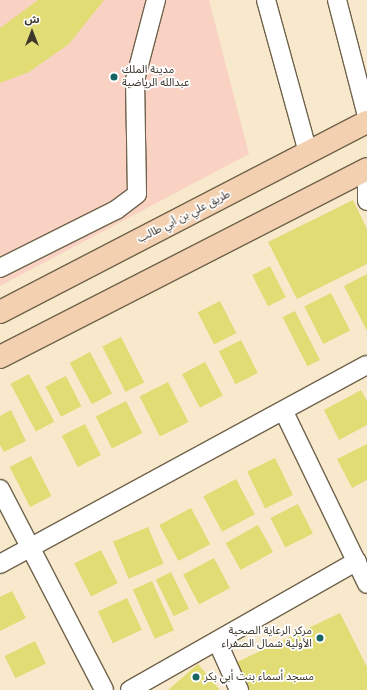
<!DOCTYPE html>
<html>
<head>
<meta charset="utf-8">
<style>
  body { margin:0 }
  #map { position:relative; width:367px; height:690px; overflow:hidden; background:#f8e9cd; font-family:"Varela Round","Noto Sans Arabic",sans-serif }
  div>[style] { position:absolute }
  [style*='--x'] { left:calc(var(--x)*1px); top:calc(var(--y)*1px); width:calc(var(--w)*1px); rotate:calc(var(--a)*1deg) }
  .green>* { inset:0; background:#f9d2c4 }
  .building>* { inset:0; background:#e2dc75; transform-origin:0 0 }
  .roads { filter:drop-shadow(1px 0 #70634b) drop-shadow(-1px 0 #70634b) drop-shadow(0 1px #70634b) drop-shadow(0 -1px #70634b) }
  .minor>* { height:18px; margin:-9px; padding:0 9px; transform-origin:9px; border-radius:9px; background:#fff }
  .major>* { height:22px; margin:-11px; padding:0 11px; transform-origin:11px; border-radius:11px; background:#f3d0b0 }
  .dots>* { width:11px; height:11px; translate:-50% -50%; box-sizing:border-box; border:2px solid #fff; border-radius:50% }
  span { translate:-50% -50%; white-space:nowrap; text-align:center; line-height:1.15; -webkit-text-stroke:3.5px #fff; paint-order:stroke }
  .poi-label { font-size:11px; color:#3c362b }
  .left { translate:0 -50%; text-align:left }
  .right { translate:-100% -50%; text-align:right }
  .street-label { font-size:11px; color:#3c362b }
  .north { position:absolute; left:12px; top:12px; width:40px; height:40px; -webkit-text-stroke:3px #fff; paint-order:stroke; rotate:0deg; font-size:11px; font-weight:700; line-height:16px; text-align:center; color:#3c362b }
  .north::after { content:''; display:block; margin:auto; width:14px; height:18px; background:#3c362b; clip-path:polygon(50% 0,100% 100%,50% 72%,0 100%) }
</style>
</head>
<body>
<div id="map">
  <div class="green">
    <i style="clip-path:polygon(0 0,209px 0,249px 154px,0 286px)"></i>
  </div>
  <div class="building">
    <i style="clip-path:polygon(38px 0,104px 0,69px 44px,29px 72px,0 83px,0 28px)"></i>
    <i style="clip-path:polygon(353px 200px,367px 229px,367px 264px,297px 299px,268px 242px)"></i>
    <i style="left:270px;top:266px;width:35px;height:20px;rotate:63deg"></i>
    <i style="clip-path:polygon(367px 274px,367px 331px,344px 286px)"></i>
    <i style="left:331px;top:293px;width:42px;height:30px;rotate:63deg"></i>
    <i style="left:220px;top:301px;width:36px;height:25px;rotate:63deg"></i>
    <i style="left:295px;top:311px;width:55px;height:14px;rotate:63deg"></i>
    <i style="left:121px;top:337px;width:51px;height:21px;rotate:63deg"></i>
    <i style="left:241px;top:340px;width:37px;height:25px;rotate:63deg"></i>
    <i style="left:90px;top:352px;width:47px;height:23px;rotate:62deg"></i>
    <i style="left:205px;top:362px;width:38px;height:26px;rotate:62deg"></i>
    <i style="left:29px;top:374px;width:54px;height:21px;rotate:62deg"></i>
    <i style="left:66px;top:376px;width:34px;height:23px;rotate:63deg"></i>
    <i style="left:168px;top:382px;width:45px;height:32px;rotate:63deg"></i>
    <i style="clip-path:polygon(361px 390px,367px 401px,367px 425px,339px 440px,324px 410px)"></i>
    <i style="left:126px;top:401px;width:36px;height:34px;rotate:63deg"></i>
    <i style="clip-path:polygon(11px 410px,26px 441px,4px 452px,0 445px,0 416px)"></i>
    <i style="left:85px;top:424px;width:35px;height:26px;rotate:63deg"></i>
    <i style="clip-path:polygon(367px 444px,367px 480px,352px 488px,337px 459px)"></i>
    <i style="left:31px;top:456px;width:45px;height:24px;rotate:63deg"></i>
    <i style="left:275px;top:458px;width:41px;height:31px;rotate:64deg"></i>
    <i style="left:236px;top:479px;width:40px;height:37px;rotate:62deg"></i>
    <i style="left:298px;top:504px;width:33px;height:31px;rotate:63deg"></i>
    <i style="left:191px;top:508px;width:41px;height:36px;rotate:62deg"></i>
    <i style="left:258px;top:525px;width:31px;height:37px;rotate:61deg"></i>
    <i style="left:148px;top:527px;width:40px;height:38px;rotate:67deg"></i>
    <i style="left:101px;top:550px;width:37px;height:30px;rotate:63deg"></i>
    <i style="left:214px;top:558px;width:34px;height:35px;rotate:62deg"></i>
    <i style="left:171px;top:572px;width:41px;height:17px;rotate:64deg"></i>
    <i style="left:152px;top:581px;width:54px;height:21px;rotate:66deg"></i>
    <i style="clip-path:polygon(12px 591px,26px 618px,0 631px,0 597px)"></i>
    <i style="left:127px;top:598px;width:35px;height:32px;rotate:65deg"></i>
    <i style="clip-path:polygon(340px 613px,367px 667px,367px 690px,248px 690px,235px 663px)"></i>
    <i style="left:35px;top:641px;width:25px;height:34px;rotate:64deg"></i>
    <i style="clip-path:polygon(198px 664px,220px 690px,168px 690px)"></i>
  </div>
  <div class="roads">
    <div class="minor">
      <i style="--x:266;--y:0;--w:159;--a:74.6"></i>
      <i style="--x:337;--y:0;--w:120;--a:75.5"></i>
      <i style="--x:367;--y:179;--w:22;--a:90"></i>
      <i style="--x:0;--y:268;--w:130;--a:-26.6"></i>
      <i style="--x:116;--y:210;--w:26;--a:-37"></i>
      <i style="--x:137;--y:194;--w:114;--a:-91"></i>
      <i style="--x:135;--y:80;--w:83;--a:-75.3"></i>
      <i style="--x:284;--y:412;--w:191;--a:64.2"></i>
      <i style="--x:0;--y:489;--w:226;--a:62.6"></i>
      <i style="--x:0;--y:564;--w:417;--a:-28.5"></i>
      <i style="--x:217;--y:641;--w:54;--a:65.8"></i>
      <i style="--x:130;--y:690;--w:261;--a:-29.6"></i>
    </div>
    <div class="major">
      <i style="--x:0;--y:312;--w:413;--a:-27.4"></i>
      <i style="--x:0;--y:357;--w:412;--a:-27.1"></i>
    </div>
  </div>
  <div class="dots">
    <i style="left:114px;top:77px;background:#176562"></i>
    <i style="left:320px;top:638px;background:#176562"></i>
    <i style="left:196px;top:677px;background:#176562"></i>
  </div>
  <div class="poi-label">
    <span class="left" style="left:122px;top:77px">مدينة الملك<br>عبدالله الرياضية</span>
    <span class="right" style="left:312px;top:638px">مركز الرعاية الصحية<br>الأولية شمال الصفراء</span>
    <span class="left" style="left:204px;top:677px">مسجد أسماء بنت أبي بكر</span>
  </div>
  <div class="street-label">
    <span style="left:184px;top:217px;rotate:-27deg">طريق علي بن أبي طالب</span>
  </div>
  <div class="north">ش</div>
</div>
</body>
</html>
